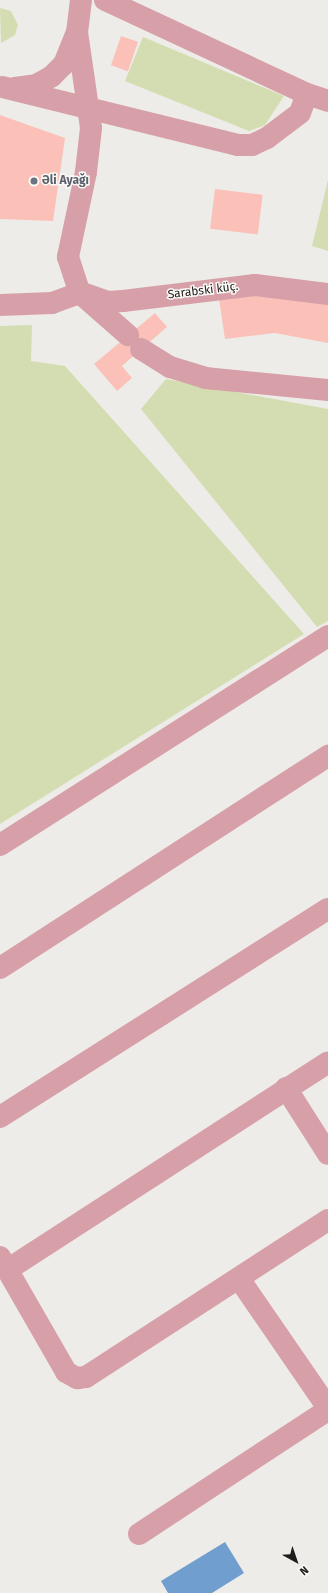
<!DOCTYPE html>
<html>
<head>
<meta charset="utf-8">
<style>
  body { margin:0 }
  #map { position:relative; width:328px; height:1593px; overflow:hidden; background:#eeece9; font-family:"Fira Sans",sans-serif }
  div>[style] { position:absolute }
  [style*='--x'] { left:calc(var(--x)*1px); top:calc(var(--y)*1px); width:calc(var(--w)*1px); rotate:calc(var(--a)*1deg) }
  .green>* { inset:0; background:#d4ddb2 }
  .water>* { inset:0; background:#709fcf }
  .building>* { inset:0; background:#fbc0b8; transform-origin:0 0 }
  .minor>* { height:22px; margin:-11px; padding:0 11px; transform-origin:11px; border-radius:11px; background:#d7a0a9 }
  .dots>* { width:11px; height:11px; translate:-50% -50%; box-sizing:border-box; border:2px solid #fbf9f6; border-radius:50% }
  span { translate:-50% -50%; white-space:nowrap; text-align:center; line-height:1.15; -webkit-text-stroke:3px #fbf9f6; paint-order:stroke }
  .worship-label { font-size:12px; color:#5b616d; font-weight:700 }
  .left { translate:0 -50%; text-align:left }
  .street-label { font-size:12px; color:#1c1c1b }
  .north { position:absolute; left:276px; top:1541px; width:40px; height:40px; -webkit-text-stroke:3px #fbf9f6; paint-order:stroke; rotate:140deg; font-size:11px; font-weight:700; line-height:16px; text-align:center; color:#1c1c1b }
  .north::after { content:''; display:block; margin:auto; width:14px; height:18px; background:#1c1c1b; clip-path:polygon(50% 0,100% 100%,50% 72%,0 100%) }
</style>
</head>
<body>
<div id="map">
  <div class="green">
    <i style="clip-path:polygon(0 8px,11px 11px,18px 25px,15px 35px,1px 43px)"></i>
    <i style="clip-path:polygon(143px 37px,284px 96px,265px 125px,249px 131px,125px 81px)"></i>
    <i style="clip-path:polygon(328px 180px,328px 251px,312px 246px)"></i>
    <i style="clip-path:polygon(32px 325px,31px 361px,65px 366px,304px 634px,0 824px,0 326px)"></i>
    <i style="clip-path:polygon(166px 379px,328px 409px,328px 621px,317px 627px,141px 409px)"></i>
  </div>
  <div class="water">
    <i style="clip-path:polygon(225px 1542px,244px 1573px,212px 1593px,168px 1593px,161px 1581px)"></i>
  </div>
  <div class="building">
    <i style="left:121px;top:36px;width:18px;height:31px;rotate:19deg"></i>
    <i style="clip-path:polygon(0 115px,65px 138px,53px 221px,0 219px)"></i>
    <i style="left:215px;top:189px;width:48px;height:40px;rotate:7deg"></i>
    <i style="clip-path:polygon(276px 294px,328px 304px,328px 343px,275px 333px,225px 339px,219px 299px)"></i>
    <i style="clip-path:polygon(155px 313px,167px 327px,122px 366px,132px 378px,117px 391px,94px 364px)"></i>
  </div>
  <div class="minor">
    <i style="--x:81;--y:0;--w:32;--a:97"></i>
    <i style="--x:77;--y:32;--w:97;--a:81.7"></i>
    <i style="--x:91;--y:128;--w:44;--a:96.5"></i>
    <i style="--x:86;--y:172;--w:87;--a:102"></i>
    <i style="--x:68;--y:257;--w:38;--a:72"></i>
    <i style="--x:80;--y:293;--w:64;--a:41.2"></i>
    <i style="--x:2;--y:87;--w:243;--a:13.8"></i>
    <i style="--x:238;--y:145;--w:14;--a:0"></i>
    <i style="--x:252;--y:145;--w:17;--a:-25"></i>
    <i style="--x:267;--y:138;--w:41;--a:-37.1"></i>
    <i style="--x:300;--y:113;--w:20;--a:-70"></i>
    <i style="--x:307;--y:94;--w:223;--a:-155"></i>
    <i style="--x:15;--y:88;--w:21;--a:-8"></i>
    <i style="--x:36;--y:85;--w:18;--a:-29"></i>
    <i style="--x:52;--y:76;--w:17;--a:-45"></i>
    <i style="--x:64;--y:64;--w:32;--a:-68"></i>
    <i style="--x:307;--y:94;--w:22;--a:18"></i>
    <i style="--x:85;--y:294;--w:24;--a:19"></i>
    <i style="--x:108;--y:302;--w:15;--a:-4"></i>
    <i style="--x:123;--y:301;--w:133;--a:-6.9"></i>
    <i style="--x:255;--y:285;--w:74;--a:7"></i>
    <i style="--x:0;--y:305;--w:52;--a:-2.2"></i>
    <i style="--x:52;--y:303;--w:30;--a:-20"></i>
    <i style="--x:141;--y:349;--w:34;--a:32"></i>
    <i style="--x:170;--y:367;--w:37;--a:17"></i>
    <i style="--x:205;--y:378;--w:124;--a:5.6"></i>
    <i style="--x:0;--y:845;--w:389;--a:-32.5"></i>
    <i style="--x:0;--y:968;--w:391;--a:-32.9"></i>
    <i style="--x:286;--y:1088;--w:78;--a:57.5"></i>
    <i style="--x:0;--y:1117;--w:388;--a:-32.4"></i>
    <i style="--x:0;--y:1257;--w:133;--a:60.1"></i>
    <i style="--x:66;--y:1372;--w:13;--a:29"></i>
    <i style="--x:77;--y:1378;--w:9;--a:-6"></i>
    <i style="--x:86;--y:1377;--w:288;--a:-33"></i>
    <i style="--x:7;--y:1270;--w:382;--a:-32.9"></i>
    <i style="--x:240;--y:1280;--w:155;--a:55.5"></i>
    <i style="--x:139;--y:1534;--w:226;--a:-33.3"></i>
  </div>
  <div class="dots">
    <i style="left:34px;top:181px;background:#6b7280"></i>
  </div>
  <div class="worship-label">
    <span class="left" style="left:42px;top:181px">Əli Ayağı</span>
  </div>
  <div class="street-label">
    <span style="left:203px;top:291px;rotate:-7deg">Sarabski küç.</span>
  </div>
  <div class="north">N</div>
</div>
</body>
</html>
